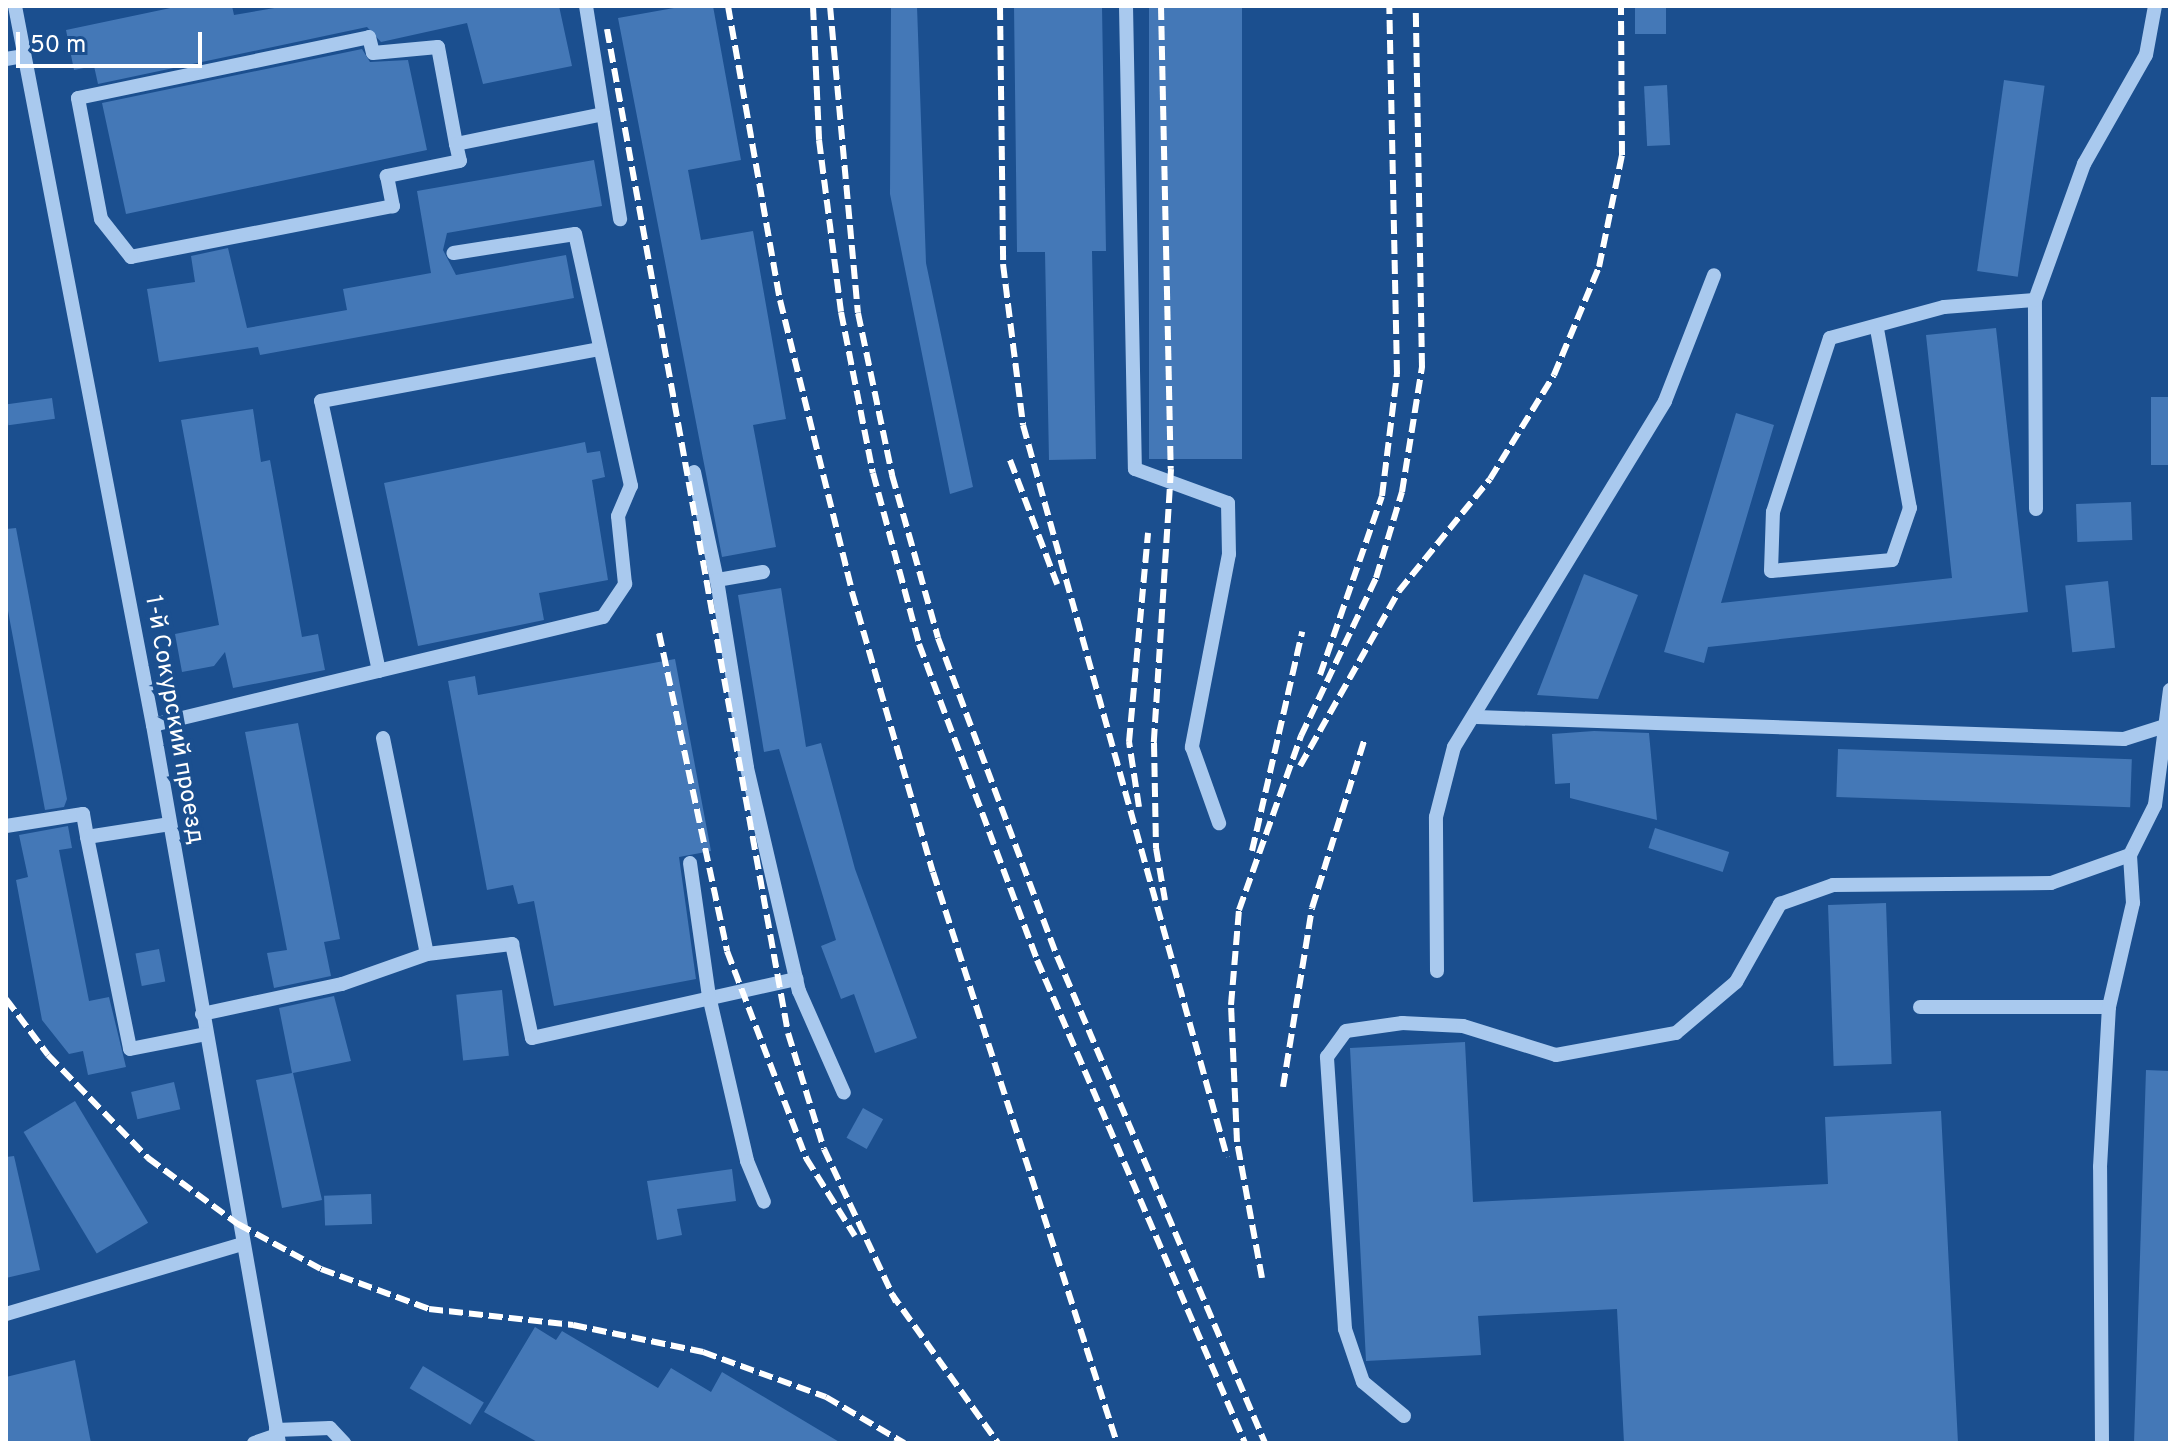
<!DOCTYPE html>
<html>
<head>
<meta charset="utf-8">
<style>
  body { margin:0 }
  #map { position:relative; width:2176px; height:1449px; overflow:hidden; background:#1b4f8f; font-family:Overpass,sans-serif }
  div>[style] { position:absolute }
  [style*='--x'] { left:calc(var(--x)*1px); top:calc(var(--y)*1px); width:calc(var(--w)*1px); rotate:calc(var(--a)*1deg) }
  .building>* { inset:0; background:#4478b7; transform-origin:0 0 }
  .minor>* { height:14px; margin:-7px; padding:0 7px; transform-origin:7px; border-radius:7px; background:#a9c9ee }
  .rail>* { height:6px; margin-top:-3px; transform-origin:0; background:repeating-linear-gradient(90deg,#fff 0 14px,transparent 0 20px) }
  span { translate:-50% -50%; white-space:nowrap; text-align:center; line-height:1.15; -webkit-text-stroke:8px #1b4f8f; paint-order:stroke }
  .street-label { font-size:24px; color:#fff }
  .frame { position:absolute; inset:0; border:8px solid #fff; pointer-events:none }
  .scale { position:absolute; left:16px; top:32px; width:186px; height:36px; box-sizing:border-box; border:4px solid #fff; border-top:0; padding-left:10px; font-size:24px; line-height:28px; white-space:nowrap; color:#fff; -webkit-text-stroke:6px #1b4f8f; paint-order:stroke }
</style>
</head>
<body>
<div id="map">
  <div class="building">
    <i style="clip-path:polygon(180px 6px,232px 6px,234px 15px,286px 6px,559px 6px,572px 66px,483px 84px,467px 23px,381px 42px,367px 27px,98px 84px,94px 66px,74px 70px,66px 30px)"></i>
    <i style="clip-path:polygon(685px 6px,713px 6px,741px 160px,688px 170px,701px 240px,753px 231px,786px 419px,753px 425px,776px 547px,722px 557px,618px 18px)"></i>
    <i style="clip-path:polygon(891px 6px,917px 6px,926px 263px,973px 487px,950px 494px,890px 194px)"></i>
    <i style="clip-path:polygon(1014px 6px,1102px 6px,1106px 251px,1092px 251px,1096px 459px,1049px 460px,1045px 252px,1017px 252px)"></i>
    <i style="left:1149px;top:6px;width:93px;height:453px"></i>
    <i style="left:1635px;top:6px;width:31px;height:28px"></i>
    <i style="clip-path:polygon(362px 49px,370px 62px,408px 60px,427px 150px,126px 214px,102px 103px)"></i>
    <i style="left:2004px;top:80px;width:41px;height:193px;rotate:8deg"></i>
    <i style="left:1667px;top:85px;width:60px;height:23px;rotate:87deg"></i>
    <i style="clip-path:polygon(594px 160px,602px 206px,447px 233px,443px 250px,456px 275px,566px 255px,574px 298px,260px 355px,258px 347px,159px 362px,147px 289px,195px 282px,191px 256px,228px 248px,247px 328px,347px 310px,343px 289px,431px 273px,417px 191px)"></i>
    <i style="clip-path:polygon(1996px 328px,2028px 612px,1708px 647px,1704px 663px,1664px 652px,1736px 413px,1774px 425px,1721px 603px,1952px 578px,1926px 335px)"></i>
    <i style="left:2170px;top:397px;width:68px;height:19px;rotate:90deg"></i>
    <i style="left:52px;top:398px;width:21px;height:47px;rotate:82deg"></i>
    <i style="clip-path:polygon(253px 409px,261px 462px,270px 460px,302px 637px,318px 634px,325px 670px,233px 688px,225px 652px,214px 666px,182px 672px,175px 634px,219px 625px,181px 420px)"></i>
    <i style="clip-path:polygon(585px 442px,587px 453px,600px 451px,605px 477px,592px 480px,608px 580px,539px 593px,544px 620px,418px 646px,384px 483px)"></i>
    <i style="left:2131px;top:502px;width:38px;height:55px;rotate:88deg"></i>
    <i style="clip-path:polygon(16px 528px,67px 799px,64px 807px,45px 810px,6px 600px,6px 529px)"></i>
    <i style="clip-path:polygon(1584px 574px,1638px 595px,1598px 699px,1537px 695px)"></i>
    <i style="left:2108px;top:581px;width:67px;height:43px;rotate:84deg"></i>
    <i style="clip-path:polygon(781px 588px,806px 747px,821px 743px,855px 869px,917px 1038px,875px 1053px,854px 994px,841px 999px,821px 946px,836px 940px,779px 749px,764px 752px,738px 595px)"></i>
    <i style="clip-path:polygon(675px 659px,711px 851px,679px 857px,696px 979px,554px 1006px,534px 901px,518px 904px,513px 885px,487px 890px,448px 681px,475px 676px,478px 695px)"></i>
    <i style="clip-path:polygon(298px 723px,340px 939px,324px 942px,331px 976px,274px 988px,267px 953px,287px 950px,245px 732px)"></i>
    <i style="clip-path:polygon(1594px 731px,1649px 733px,1657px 820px,1570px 798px,1570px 783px,1555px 784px,1552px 734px)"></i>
    <i style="left:1838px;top:749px;width:294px;height:48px;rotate:2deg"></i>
    <i style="clip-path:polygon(68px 826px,72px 848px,59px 850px,89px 1001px,109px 997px,126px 1067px,88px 1075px,83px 1051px,69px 1054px,42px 1020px,16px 880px,28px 877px,19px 835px)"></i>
    <i style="left:1655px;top:828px;width:78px;height:21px;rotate:18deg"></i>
    <i style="left:1886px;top:903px;width:161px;height:58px;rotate:88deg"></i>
    <i style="left:159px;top:949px;width:33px;height:24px;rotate:79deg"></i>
    <i style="left:502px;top:990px;width:66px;height:46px;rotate:84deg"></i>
    <i style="clip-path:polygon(334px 996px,351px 1061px,293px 1073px,322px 1200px,282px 1208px,256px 1080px,292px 1073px,279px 1008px)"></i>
    <i style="clip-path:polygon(1465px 1042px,1473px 1202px,1828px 1184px,1825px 1117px,1941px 1111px,1958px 1443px,1624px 1443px,1617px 1309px,1478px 1316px,1481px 1355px,1366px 1361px,1350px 1048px)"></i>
    <i style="clip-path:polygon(2146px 1070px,2170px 1071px,2170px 1443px,2134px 1443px)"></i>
    <i style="left:174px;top:1082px;width:28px;height:44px;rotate:77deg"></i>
    <i style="left:75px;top:1101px;width:142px;height:60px;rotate:59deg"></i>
    <i style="left:863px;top:1108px;width:23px;height:34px;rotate:29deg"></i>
    <i style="clip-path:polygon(14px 1156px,40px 1270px,6px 1278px,6px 1157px)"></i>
    <i style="clip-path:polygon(732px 1169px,736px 1201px,677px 1209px,682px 1235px,657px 1240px,647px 1181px)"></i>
    <i style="left:371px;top:1194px;width:30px;height:47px;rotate:88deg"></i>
    <i style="clip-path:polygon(535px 1327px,556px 1340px,562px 1331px,658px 1388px,671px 1368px,711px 1392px,722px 1372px,841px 1443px,539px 1443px,484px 1412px)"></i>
    <i style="clip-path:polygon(75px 1360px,91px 1443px,6px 1443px,6px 1377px)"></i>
    <i style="left:423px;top:1366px;width:71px;height:26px;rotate:31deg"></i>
  </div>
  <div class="minor">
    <i style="--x:15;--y:6;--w:732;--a:79.14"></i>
    <i style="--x:153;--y:725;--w:729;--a:80.05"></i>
    <i style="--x:586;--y:6;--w:216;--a:80.9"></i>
    <i style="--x:1126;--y:6;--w:463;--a:88.9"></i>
    <i style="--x:1135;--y:469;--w:99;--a:20.1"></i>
    <i style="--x:1228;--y:503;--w:51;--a:88.9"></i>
    <i style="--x:1229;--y:554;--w:197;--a:100.9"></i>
    <i style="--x:1192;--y:747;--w:81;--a:70.4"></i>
    <i style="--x:6;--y:59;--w:17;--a:-10"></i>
    <i style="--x:456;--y:144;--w:17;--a:77"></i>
    <i style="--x:460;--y:161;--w:75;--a:168.4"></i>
    <i style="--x:387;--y:176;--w:31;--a:79"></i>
    <i style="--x:393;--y:206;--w:267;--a:169"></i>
    <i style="--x:131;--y:257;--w:48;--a:-128.3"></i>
    <i style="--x:101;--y:219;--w:123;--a:-100.8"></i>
    <i style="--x:78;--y:98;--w:297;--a:-11.8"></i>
    <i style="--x:369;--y:37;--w:16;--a:76"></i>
    <i style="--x:373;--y:53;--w:65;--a:-5.3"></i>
    <i style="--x:438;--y:47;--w:99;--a:79.5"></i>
    <i style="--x:456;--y:144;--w:150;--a:-11.5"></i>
    <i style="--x:1877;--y:329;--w:182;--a:79.6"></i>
    <i style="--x:1910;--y:508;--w:55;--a:109.1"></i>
    <i style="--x:1892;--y:560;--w:121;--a:174.8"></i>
    <i style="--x:1771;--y:571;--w:59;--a:-88.1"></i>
    <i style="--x:1773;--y:512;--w:183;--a:-71.9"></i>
    <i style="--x:1830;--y:338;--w:118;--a:-15.2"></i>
    <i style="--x:1944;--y:307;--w:91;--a:-4.4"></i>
    <i style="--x:694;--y:472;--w:110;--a:78"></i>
    <i style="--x:2036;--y:509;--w:209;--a:-90.3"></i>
    <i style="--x:2035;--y:300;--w:145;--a:-70.2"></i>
    <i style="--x:2084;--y:164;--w:125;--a:-60.4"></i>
    <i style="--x:2146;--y:55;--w:50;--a:-79.6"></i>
    <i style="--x:763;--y:572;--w:47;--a:170.1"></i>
    <i style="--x:717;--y:580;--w:190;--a:80.9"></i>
    <i style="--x:747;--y:768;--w:229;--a:76.9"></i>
    <i style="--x:799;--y:991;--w:111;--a:66.2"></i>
    <i style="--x:379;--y:671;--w:276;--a:-102.1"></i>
    <i style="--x:321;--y:401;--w:284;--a:-10.6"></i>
    <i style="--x:1477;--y:717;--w:647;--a:1.95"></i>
    <i style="--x:2124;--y:739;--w:43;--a:-17.6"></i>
    <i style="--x:153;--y:725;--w:463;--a:-13.5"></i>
    <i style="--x:603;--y:617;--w:40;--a:-56"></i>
    <i style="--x:625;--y:584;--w:68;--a:-95.9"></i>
    <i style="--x:618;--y:516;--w:33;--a:-67"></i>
    <i style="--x:631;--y:486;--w:258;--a:-102.5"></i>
    <i style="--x:575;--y:234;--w:123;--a:171.1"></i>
    <i style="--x:383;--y:738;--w:220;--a:78.5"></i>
    <i style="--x:427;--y:954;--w:86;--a:-6.7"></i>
    <i style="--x:512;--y:944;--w:96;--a:78"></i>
    <i style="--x:532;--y:1038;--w:271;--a:-12.6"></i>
    <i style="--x:6;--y:826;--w:78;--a:-8.9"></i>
    <i style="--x:83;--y:814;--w:23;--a:80"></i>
    <i style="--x:87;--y:837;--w:84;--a:-8.9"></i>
    <i style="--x:87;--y:837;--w:216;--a:78.5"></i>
    <i style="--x:130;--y:1049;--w:77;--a:-11.2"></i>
    <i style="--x:690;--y:863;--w:134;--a:81.9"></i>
    <i style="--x:709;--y:996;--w:169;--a:77"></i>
    <i style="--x:747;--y:1161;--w:44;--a:67.5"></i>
    <i style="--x:1437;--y:971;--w:154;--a:-90.4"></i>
    <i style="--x:1436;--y:817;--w:72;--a:-75.6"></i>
    <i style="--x:1454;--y:747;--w:405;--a:-58.6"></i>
    <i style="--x:1665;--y:401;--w:135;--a:-68.7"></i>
    <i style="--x:1920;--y:1007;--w:189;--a:0"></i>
    <i style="--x:202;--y:1014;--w:143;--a:-12.1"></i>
    <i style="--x:342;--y:984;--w:90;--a:-19.4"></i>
    <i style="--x:6;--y:1314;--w:246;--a:-16.5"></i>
    <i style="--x:1404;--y:1416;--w:53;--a:-140.3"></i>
    <i style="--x:1363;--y:1382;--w:56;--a:-108.8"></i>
    <i style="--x:1345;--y:1329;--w:273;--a:-93.8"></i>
    <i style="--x:1327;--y:1057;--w:32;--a:-54"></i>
    <i style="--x:1346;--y:1031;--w:57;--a:-8.1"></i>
    <i style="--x:1402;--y:1023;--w:61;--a:2.8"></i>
    <i style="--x:1463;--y:1026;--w:97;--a:17.3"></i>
    <i style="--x:1556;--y:1055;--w:122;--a:-10.4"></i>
    <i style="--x:1676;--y:1033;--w:79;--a:-40.4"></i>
    <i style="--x:1736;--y:982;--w:90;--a:-60.6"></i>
    <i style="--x:1780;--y:904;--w:56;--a:-19.7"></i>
    <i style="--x:1833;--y:885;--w:218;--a:-0.5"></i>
    <i style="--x:2051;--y:883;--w:84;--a:-19.5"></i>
    <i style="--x:2130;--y:855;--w:56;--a:-63.4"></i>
    <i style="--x:2155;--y:805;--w:116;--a:-82.6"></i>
    <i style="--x:276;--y:1430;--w:54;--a:-2.1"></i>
    <i style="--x:330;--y:1428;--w:21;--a:47"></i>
    <i style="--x:254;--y:1443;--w:24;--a:-19"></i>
    <i style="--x:2102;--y:1443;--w:276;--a:-90.4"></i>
    <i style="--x:2100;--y:1167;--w:160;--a:-86.8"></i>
    <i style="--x:2109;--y:1007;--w:107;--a:-77"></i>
    <i style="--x:2133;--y:903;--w:48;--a:-93.6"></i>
  </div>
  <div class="rail">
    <i style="--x:728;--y:6;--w:299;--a:80"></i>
    <i style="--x:780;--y:300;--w:301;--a:76.1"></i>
    <i style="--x:852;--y:592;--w:291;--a:73.9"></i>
    <i style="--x:933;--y:872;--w:600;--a:72.14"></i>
    <i style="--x:813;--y:6;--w:134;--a:87.4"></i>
    <i style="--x:819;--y:140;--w:173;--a:82.7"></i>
    <i style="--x:841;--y:312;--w:164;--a:78.8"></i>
    <i style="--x:873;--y:473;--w:177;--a:74.9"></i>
    <i style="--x:919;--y:644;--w:337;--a:69.5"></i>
    <i style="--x:1037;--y:960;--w:526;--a:66.7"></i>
    <i style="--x:830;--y:6;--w:308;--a:84.8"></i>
    <i style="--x:858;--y:313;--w:166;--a:78.1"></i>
    <i style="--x:892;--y:475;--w:169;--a:74.2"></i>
    <i style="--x:938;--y:638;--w:340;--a:69.5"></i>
    <i style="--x:1057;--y:956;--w:530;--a:66.87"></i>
    <i style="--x:1000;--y:6;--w:258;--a:89.3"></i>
    <i style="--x:1003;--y:264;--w:162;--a:82.9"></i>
    <i style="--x:1023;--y:425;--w:760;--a:74.43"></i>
    <i style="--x:1161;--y:6;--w:463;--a:88.8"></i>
    <i style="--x:1171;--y:469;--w:275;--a:93.6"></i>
    <i style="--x:1154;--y:743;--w:105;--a:88.9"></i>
    <i style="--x:1156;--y:848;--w:53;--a:80.2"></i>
    <i style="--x:607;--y:29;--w:1020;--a:79.78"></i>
    <i style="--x:788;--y:1033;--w:121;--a:72.8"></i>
    <i style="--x:824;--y:1149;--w:169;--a:64.8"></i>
    <i style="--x:1010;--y:460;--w:133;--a:69.2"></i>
    <i style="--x:659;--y:633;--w:325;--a:77.9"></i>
    <i style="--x:727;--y:951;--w:222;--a:69.1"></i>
    <i style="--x:806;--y:1158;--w:92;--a:57.9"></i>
    <i style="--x:1320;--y:675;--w:189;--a:-70.9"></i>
    <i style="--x:1382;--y:496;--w:123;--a:-83"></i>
    <i style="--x:1397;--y:374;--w:368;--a:-91.2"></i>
    <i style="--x:1300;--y:766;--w:201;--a:-60.5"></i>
    <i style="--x:1399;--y:591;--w:144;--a:-50.9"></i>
    <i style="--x:1490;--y:479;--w:122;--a:-58.4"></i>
    <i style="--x:1554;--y:375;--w:117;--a:-67.4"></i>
    <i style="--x:1599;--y:267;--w:114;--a:-78.4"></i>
    <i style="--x:1622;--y:155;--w:149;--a:-90.4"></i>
    <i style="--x:1139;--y:807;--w:66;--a:-98.7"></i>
    <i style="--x:1129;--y:742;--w:210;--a:-84.8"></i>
    <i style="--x:1252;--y:851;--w:225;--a:-77.1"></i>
    <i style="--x:6;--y:999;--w:70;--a:53.1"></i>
    <i style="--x:48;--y:1055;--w:144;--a:45.8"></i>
    <i style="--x:148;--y:1158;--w:112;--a:36.3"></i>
    <i style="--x:238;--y:1224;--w:94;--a:28.5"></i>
    <i style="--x:321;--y:1269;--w:115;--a:20.3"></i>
    <i style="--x:429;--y:1309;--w:145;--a:6.3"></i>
    <i style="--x:573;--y:1325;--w:133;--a:11.7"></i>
    <i style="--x:703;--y:1352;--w:131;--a:20.1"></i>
    <i style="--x:826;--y:1397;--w:91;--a:30.5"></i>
    <i style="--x:1283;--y:1087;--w:181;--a:-80.8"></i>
    <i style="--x:1312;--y:908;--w:178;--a:-72.7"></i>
    <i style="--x:1262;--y:1278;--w:138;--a:-100.4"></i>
    <i style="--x:1237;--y:1142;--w:137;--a:-92.5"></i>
    <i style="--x:1231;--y:1005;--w:95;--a:-85.2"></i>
    <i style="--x:1239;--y:910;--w:185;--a:-70.4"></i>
    <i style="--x:1301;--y:736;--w:175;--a:-64.6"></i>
    <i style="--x:1376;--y:578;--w:90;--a:-73.2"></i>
    <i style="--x:1402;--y:492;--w:127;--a:-80.9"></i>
    <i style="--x:1422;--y:367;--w:361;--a:-91"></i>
    <i style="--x:891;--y:1293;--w:184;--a:54.5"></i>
  </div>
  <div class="street-label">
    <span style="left:173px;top:720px;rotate:80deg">1-й Сокурский проезд</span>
  </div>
  <div class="frame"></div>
  <div class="scale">50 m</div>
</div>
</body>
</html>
